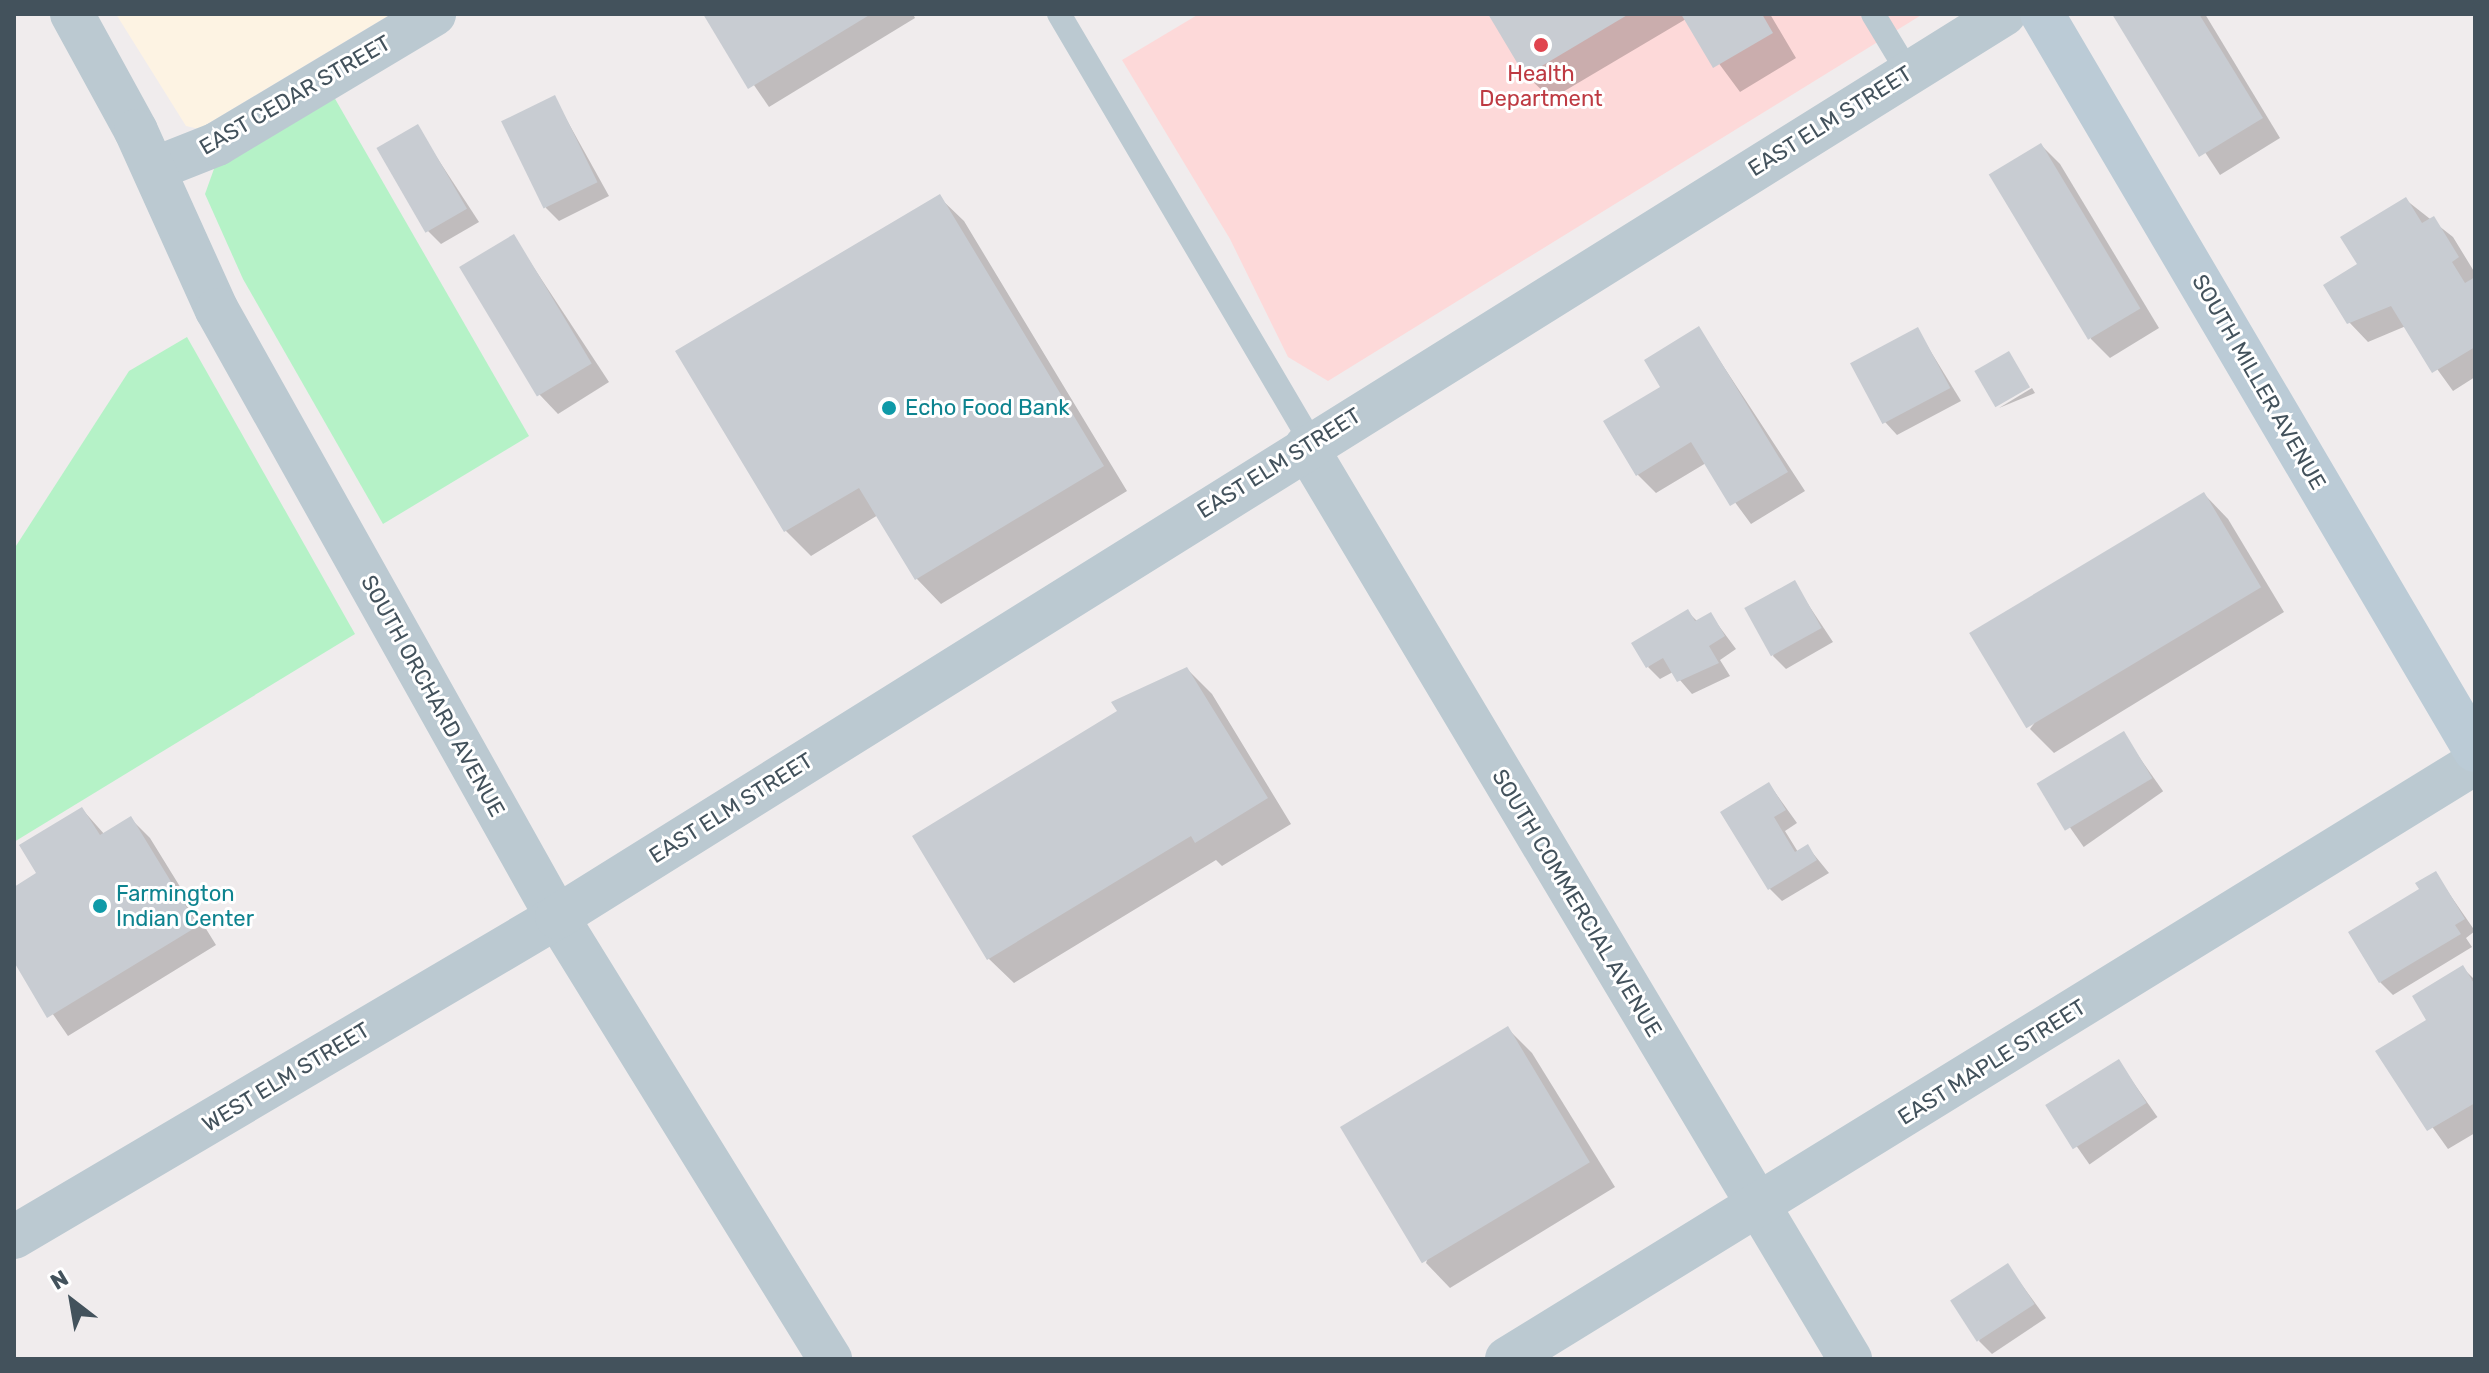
<!DOCTYPE html>
<html>
<head>
<meta charset="utf-8">
<style>
  body { margin:0 }
  #map { position:relative; width:2489px; height:1373px; overflow:hidden; background:#f0eced; font-family:Rubik,sans-serif }
  div>[style] { position:absolute }
  [style*='--x'] { left:calc(var(--x)*1px); top:calc(var(--y)*1px); width:calc(var(--w)*1px); rotate:calc(var(--a)*1deg) }
  .commercial>* { inset:0; background:#fdf3e3 }
  .medical>* { inset:0; background:#fdd9d9 }
  .green>* { inset:0; background:#b5f2c7 }
  .shadow>* { inset:0; background:#0003; transform-origin:0 0 }
  .building>* { inset:0; background:#c8ccd2; transform-origin:0 0 }
  .service>* { height:24px; margin:-12px; padding:0 12px; transform-origin:12px; border-radius:12px; background:#bbc9d1 }
  .minor>* { height:44px; margin:-22px; padding:0 22px; transform-origin:22px; border-radius:22px; background:#bbc9d1 }
  .tertiary>* { height:44px; margin:-22px; padding:0 22px; transform-origin:22px; border-radius:22px; background:#bbc9d1 }
  .secondary>* { height:44px; margin:-22px; padding:0 22px; transform-origin:22px; border-radius:22px; background:#bbcbd6 }
  .dots>* { width:22px; height:22px; translate:-50% -50%; box-sizing:border-box; border:4px solid #fff; border-radius:50% }
  span { translate:-50% -50%; white-space:nowrap; text-align:center; line-height:1.15; -webkit-text-stroke:6px #fff; paint-order:stroke }
  .health-label { font-size:22px; color:#be3a42 }
  .street-label { font-size:22px; color:#43525c }
  .culture-label { font-size:22px; color:#0d838f }
  .left { translate:0 -50%; text-align:left }
  .frame { position:absolute; inset:0; border:16px solid #43525c; pointer-events:none }
  .north { position:absolute; left:32px; top:1261px; width:80px; height:80px; -webkit-text-stroke:6px #fff; paint-order:stroke; rotate:329deg; font-size:22px; font-weight:700; line-height:32px; text-align:center; color:#43525c }
  .north::after { content:''; display:block; margin:auto; width:28px; height:36px; background:#43525c; clip-path:polygon(50% 0,100% 100%,50% 72%,0 100%) }
</style>
</head>
<body>
<div id="map">
  <div class="commercial">
    <i style="clip-path:polygon(116px 14px,391px 14px,199px 129px,186px 126px)"></i>
  </div>
  <div class="medical">
    <i style="clip-path:polygon(1199px 14px,1923px 14px,1328px 381px,1288px 357px,1230px 239px,1122px 60px)"></i>
  </div>
  <div class="green">
    <i style="clip-path:polygon(334px 97px,529px 436px,383px 524px,243px 279px,205px 194px,215px 166px)"></i>
    <i style="clip-path:polygon(187px 337px,355px 634px,14px 842px,14px 549px,129px 371px)"></i>
  </div>
  <div class="shadow">
    <i style="clip-path:polygon(705px 14px,913px 14px,915px 18px,769px 107px)"></i>
    <i style="clip-path:polygon(1490px 14px,1770px 14px,1796px 58px,1740px 92px,1686px 19px,1551px 99px,1526px 75px)"></i>
    <i style="clip-path:polygon(2114px 14px,2205px 14px,2280px 138px,2220px 175px)"></i>
    <i style="clip-path:polygon(554px 97px,609px 196px,559px 221px,546px 208px)"></i>
    <i style="clip-path:polygon(417px 127px,479px 222px,441px 244px,428px 231px)"></i>
    <i style="clip-path:polygon(2041px 145px,2060px 164px,2159px 328px,2110px 358px,2091px 339px)"></i>
    <i style="clip-path:polygon(939px 197px,964px 221px,1127px 491px,941px 604px,917px 579px,878px 515px,811px 556px,786px 531px,677px 352px)"></i>
    <i style="clip-path:polygon(2406px 200px,2453px 237px,2475px 273px,2475px 377px,2453px 391px,2406px 326px,2368px 342px,2349px 322px,2360px 265px)"></i>
    <i style="clip-path:polygon(513px 236px,609px 382px,558px 414px,539px 394px)"></i>
    <i style="clip-path:polygon(1699px 329px,1805px 491px,1751px 524px,1706px 463px,1656px 493px,1637px 474px,1663px 388px)"></i>
    <i style="clip-path:polygon(1917px 329px,1961px 401px,1897px 435px,1885px 422px)"></i>
    <i style="clip-path:polygon(2032px 388px,2035px 393px,1999px 408px)"></i>
    <i style="clip-path:polygon(2204px 494px,2228px 519px,2284px 612px,2054px 753px,2030px 729px)"></i>
    <i style="clip-path:polygon(1794px 583px,1833px 642px,1786px 669px,1773px 656px)"></i>
    <i style="clip-path:polygon(1687px 611px,1698px 622px,1710px 614px,1736px 649px,1720px 660px,1730px 676px,1692px 694px,1673px 672px,1660px 679px,1648px 667px)"></i>
    <i style="clip-path:polygon(1187px 669px,1212px 694px,1291px 824px,1222px 866px,1216px 860px,1014px 983px,989px 959px,914px 837px,1120px 712px,1114px 703px)"></i>
    <i style="left:2123px;top:734px;width:70px;height:97px;rotate:55deg"></i>
    <i style="clip-path:polygon(1769px 784px,1797px 823px,1785px 831px,1798px 852px,1807px 846px,1829px 873px,1782px 901px,1769px 888px)"></i>
    <i style="clip-path:polygon(82px 809px,105px 835px,131px 819px,150px 838px,216px 945px,68px 1036px,14px 958px,14px 889px,39px 874px)"></i>
    <i style="clip-path:polygon(2435px 873px,2475px 931px,2466px 938px,2472px 947px,2393px 995px,2380px 982px)"></i>
    <i style="clip-path:polygon(2463px 968px,2475px 980px,2475px 1133px,2448px 1149px,2378px 1051px,2429px 1021px)"></i>
    <i style="clip-path:polygon(1507px 1028px,1532px 1053px,1615px 1187px,1450px 1288px,1426px 1263px)"></i>
    <i style="left:2119px;top:1062px;width:67px;height:83px;rotate:55deg"></i>
    <i style="clip-path:polygon(2008px 1266px,2046px 1318px,1992px 1354px,1979px 1341px)"></i>
  </div>
  <div class="building">
    <i style="clip-path:polygon(703px 14px,871px 14px,748px 89px)"></i>
    <i style="clip-path:polygon(1488px 14px,1629px 14px,1525px 76px)"></i>
    <i style="clip-path:polygon(1681px 14px,1762px 14px,1773px 33px,1713px 68px)"></i>
    <i style="clip-path:polygon(2112px 14px,2199px 14px,2263px 118px,2199px 157px)"></i>
    <i style="left:555px;top:95px;width:97px;height:60px;rotate:64deg"></i>
    <i style="left:418px;top:124px;width:98px;height:48px;rotate:60deg"></i>
    <i style="left:2041px;top:143px;width:193px;height:61px;rotate:59deg"></i>
    <i style="clip-path:polygon(940px 194px,1104px 466px,915px 580px,859px 488px,784px 532px,675px 351px)"></i>
    <i style="clip-path:polygon(2406px 197px,2422px 223px,2434px 216px,2459px 257px,2452px 262px,2465px 283px,2475px 277px,2475px 347px,2432px 373px,2391px 306px,2347px 324px,2323px 285px,2357px 264px,2340px 237px)"></i>
    <i style="left:514px;top:234px;width:151px;height:64px;rotate:59deg"></i>
    <i style="clip-path:polygon(1699px 326px,1788px 472px,1730px 506px,1691px 442px,1636px 476px,1603px 421px,1660px 387px,1644px 360px)"></i>
    <i style="left:1918px;top:327px;width:69px;height:77px;rotate:62deg"></i>
    <i style="left:2009px;top:351px;width:42px;height:40px;rotate:60deg"></i>
    <i style="left:2204px;top:492px;width:111px;height:274px;rotate:59deg"></i>
    <i style="left:1795px;top:580px;width:55px;height:58px;rotate:61deg"></i>
    <i style="clip-path:polygon(1688px 609px,1695px 621px,1711px 612px,1725px 636px,1709px 646px,1719px 663px,1677px 682px,1663px 658px,1646px 668px,1631px 643px)"></i>
    <i style="clip-path:polygon(1187px 667px,1268px 798px,1195px 843px,1191px 836px,987px 960px,912px 836px,1117px 711px,1111px 702px)"></i>
    <i style="left:2124px;top:731px;width:55px;height:102px;rotate:59deg"></i>
    <i style="clip-path:polygon(1769px 782px,1786px 810px,1774px 817px,1795px 852px,1808px 844px,1817px 860px,1768px 890px,1720px 812px)"></i>
    <i style="clip-path:polygon(82px 807px,100px 835px,131px 816px,198px 926px,47px 1018px,14px 962px,14px 887px,36px 873px,19px 845px)"></i>
    <i style="clip-path:polygon(2436px 871px,2465px 919px,2455px 925px,2461px 934px,2379px 983px,2348px 932px,2419px 889px,2415px 883px)"></i>
    <i style="clip-path:polygon(2463px 965px,2475px 985px,2475px 1103px,2427px 1131px,2375px 1051px,2426px 1020px,2412px 996px)"></i>
    <i style="left:1508px;top:1026px;width:159px;height:196px;rotate:59deg"></i>
    <i style="left:2119px;top:1059px;width:52px;height:87px;rotate:58deg"></i>
    <i style="left:2008px;top:1263px;width:49px;height:69px;rotate:57deg"></i>
  </div>
  <div class="service">
    <i style="--x:1059;--y:14;--w:497;--a:59.5"></i>
    <i style="--x:1873;--y:14;--w:68;--a:58.9"></i>
  </div>
  <div class="minor">
    <i style="--x:154;--y:169;--w:68;--a:-21.6"></i>
    <i style="--x:217;--y:144;--w:253;--a:-30.9"></i>
    <i style="--x:1306;--y:447;--w:1062;--a:59.18"></i>
  </div>
  <div class="tertiary">
    <i style="--x:72;--y:14;--w:133;--a:61.3"></i>
    <i style="--x:136;--y:131;--w:196;--a:65.7"></i>
    <i style="--x:217;--y:310;--w:696;--a:60.75"></i>
    <i style="--x:557;--y:917;--w:520;--a:58.3"></i>
    <i style="--x:14;--y:1237;--w:630;--a:-30.51"></i>
    <i style="--x:557;--y:917;--w:1706;--a:-31.97"></i>
    <i style="--x:1507;--y:1359;--w:1137;--a:-31.62"></i>
  </div>
  <div class="secondary">
    <i style="--x:2042;--y:14;--w:854;--a:59.53"></i>
  </div>
  <div class="dots">
    <i style="left:1541px;top:45px;background:#e0444e"></i>
    <i style="left:889px;top:408px;background:#0f9aa8"></i>
    <i style="left:100px;top:906px;background:#0f9aa8"></i>
  </div>
  <div class="health-label">
    <span style="left:1541px;top:86px">Health<br>Department</span>
  </div>
  <div class="street-label">
    <span style="left:295px;top:95px;rotate:-30deg">EAST CEDAR STREET</span>
    <span style="left:1830px;top:121px;rotate:-32deg">EAST ELM STREET</span>
    <span style="left:2259px;top:382px;rotate:60deg">SOUTH MILLER AVENUE</span>
    <span style="left:1279px;top:463px;rotate:-32deg">EAST ELM STREET</span>
    <span style="left:433px;top:696px;rotate:61deg">SOUTH ORCHARD AVENUE</span>
    <span style="left:731px;top:808px;rotate:-32deg">EAST ELM STREET</span>
    <span style="left:1577px;top:903px;rotate:59deg">SOUTH COMMERCIAL AVENUE</span>
    <span style="left:1992px;top:1062px;rotate:-32deg">EAST MAPLE STREET</span>
    <span style="left:286px;top:1077px;rotate:-31deg">WEST ELM STREET</span>
  </div>
  <div class="culture-label">
    <span class="left" style="left:905px;top:408px">Echo Food Bank</span>
    <span class="left" style="left:116px;top:906px">Farmington<br>Indian Center</span>
  </div>
  <div class="frame"></div>
  <div class="north">N</div>
</div>
</body>
</html>
